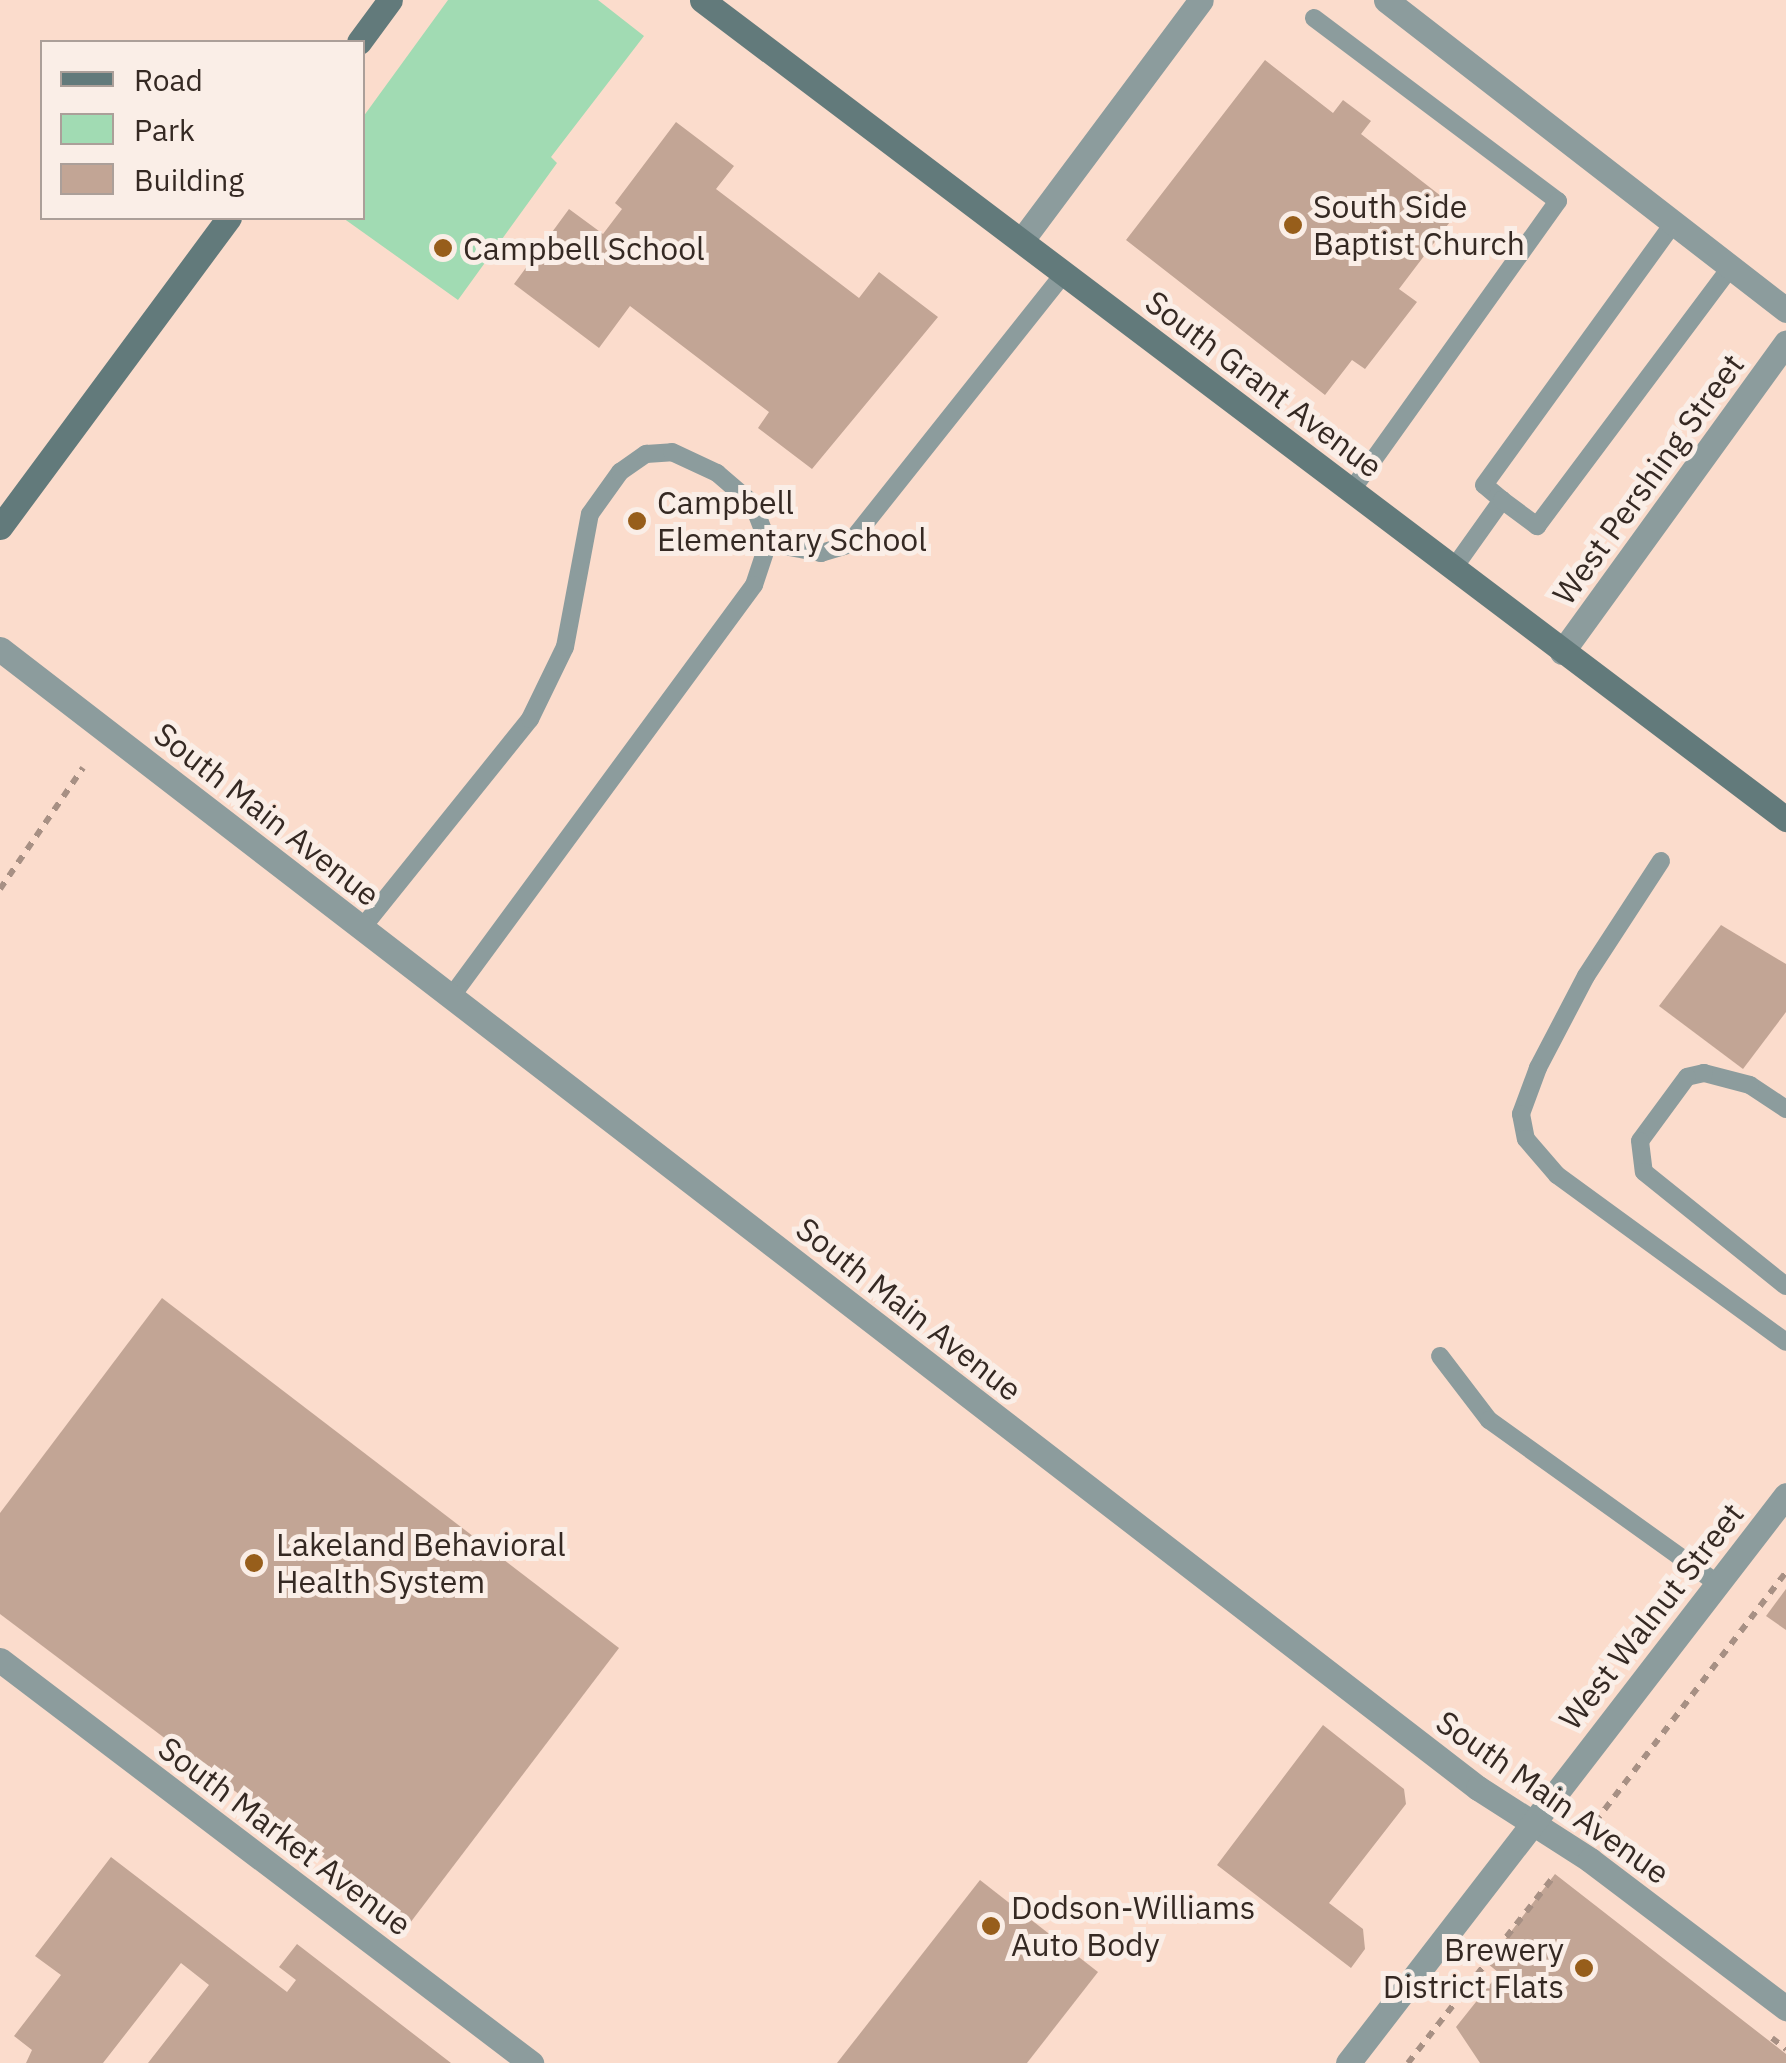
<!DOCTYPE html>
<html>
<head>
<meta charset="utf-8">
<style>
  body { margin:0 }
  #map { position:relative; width:1786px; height:2063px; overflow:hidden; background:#fbdccc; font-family:"IBM Plex Sans",sans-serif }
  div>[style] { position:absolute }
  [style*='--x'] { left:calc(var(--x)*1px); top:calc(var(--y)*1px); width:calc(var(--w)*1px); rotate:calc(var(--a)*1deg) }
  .green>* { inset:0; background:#a1dbb3 }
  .building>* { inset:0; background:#c2a595 }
  .path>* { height:6px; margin-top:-3px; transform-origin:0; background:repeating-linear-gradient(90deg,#a79084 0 8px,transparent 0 16px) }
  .lane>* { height:18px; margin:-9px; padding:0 9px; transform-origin:9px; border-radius:9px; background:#8c9c9d }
  .street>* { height:25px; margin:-12.5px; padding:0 12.5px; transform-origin:12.5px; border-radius:12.5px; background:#8c9c9d }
  .secondary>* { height:25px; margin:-12.5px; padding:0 12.5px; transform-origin:12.5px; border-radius:12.5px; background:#627a7b }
  .dots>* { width:28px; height:28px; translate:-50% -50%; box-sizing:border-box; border:5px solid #faeee7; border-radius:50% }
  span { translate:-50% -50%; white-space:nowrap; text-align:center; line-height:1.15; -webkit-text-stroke:10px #faeee7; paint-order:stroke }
  .poi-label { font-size:32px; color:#352923 }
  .left { translate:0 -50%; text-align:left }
  .right { translate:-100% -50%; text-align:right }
  .street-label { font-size:32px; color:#352923 }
  .legend { position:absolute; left:40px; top:40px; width:325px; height:180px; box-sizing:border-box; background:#faeee7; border:2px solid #ab9f99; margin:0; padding:12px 18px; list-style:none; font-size:30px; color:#352923 }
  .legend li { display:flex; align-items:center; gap:20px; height:50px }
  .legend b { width:50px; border:2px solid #ab9f99 }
</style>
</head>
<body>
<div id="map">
  <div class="green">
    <i style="clip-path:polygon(448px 0,598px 0,644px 36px,551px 157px,557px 163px,458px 300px,343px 218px,362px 218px,363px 117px)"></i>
  </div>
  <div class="building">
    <i style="clip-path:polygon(1265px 60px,1333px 113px,1343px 100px,1371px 121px,1361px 134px,1459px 210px,1399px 289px,1417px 302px,1365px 369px,1352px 360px,1325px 395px,1126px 240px)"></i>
    <i style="clip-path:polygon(676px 122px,734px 166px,716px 189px,859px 298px,879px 272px,938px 317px,812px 469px,758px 428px,769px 412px,630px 306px,599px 348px,514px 284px,569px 209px,603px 234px,622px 209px,615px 203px)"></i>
    <i style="clip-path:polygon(1721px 925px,1786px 964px,1786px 1012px,1743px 1069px,1659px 1006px)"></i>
    <i style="clip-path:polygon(162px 1298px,619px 1648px,410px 1923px,0 1614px,0 1513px)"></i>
    <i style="clip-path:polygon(1786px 1589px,1786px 1630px,1766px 1616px)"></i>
    <i style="clip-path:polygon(1323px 1725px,1404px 1789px,1406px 1804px,1329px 1903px,1363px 1929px,1365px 1949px,1351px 1968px,1217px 1865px)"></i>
    <i style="clip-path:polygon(111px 1857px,287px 1992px,296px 1980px,279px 1967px,297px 1944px,451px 2063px,148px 2063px,209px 1985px,181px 1963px,103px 2063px,26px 2063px,32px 2050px,14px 2036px,61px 1975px,35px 1956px)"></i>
    <i style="clip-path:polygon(1555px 1874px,1786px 2054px,1786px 2063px,1480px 2063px,1456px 2027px,1499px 1973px,1487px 1963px)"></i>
    <i style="clip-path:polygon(980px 1880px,1098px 1972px,1027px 2063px,837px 2063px)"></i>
  </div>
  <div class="path">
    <i style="--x:0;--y:889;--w:147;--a:-55.6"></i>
    <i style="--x:1595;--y:1822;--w:315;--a:-52.6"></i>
    <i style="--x:1772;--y:2038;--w:18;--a:38"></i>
    <i style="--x:1408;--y:2063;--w:239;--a:-52"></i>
  </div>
  <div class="lane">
    <i style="--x:1314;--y:18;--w:305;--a:36.9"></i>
    <i style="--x:1558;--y:201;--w:356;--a:125.5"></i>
    <i style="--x:1502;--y:500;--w:23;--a:-140"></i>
    <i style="--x:1484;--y:485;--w:324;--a:-54.1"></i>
    <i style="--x:768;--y:543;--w:54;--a:10.7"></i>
    <i style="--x:821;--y:553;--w:28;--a:-17"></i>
    <i style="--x:848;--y:545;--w:347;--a:-51.5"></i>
    <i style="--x:1453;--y:569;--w:85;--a:-54.6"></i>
    <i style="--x:1502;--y:500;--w:44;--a:36.6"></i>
    <i style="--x:1537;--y:526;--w:324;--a:-53.2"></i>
    <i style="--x:1661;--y:861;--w:137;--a:123.1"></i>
    <i style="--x:1586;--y:976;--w:104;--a:117.6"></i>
    <i style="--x:1538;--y:1068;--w:49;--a:110.3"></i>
    <i style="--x:1521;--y:1114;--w:25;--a:79"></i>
    <i style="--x:1526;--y:1139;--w:48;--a:49.3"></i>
    <i style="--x:1557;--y:1175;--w:283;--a:36.1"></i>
    <i style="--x:362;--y:928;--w:268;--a:-51.2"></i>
    <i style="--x:530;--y:719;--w:80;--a:-64.1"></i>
    <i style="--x:565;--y:647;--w:135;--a:-79.4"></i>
    <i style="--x:590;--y:514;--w:52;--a:-54.5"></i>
    <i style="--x:620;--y:472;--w:32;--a:-35"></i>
    <i style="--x:646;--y:454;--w:26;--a:-4"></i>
    <i style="--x:672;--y:452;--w:50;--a:25"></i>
    <i style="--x:717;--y:473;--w:48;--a:40.7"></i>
    <i style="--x:753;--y:504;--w:42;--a:69"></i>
    <i style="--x:768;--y:543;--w:44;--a:108.4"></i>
    <i style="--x:754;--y:585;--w:511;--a:126.33"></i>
    <i style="--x:1786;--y:1109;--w:43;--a:-146.3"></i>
    <i style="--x:1750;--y:1085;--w:48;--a:-165.4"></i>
    <i style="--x:1704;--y:1073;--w:17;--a:167"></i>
    <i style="--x:1687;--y:1077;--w:79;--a:126.3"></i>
    <i style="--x:1640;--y:1141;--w:31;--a:83"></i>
    <i style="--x:1644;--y:1172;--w:182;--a:38.8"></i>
    <i style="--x:1440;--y:1356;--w:81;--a:52.6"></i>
    <i style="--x:1489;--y:1420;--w:282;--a:35.6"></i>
  </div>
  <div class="street">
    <i style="--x:1386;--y:0;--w:506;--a:37.78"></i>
    <i style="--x:1022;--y:240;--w:299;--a:-53.3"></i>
    <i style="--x:0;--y:649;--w:1866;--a:37.62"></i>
    <i style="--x:1478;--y:1788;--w:133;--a:32.7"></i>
    <i style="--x:1590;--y:1860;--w:246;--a:37.1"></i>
    <i style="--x:1562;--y:652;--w:382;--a:-54.1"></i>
    <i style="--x:0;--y:1660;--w:667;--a:37.2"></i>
    <i style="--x:1348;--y:2063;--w:717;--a:-52.36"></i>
  </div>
  <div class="secondary">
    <i style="--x:702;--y:0;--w:1359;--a:37.07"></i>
    <i style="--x:359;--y:42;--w:52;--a:-53.6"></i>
    <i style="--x:0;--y:527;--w:385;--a:-53.5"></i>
  </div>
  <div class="dots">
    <i style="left:1293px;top:225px;background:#975e1b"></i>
    <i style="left:443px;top:248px;background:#975e1b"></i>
    <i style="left:637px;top:521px;background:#975e1b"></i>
    <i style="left:254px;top:1563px;background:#975e1b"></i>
    <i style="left:991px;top:1926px;background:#975e1b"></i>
    <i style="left:1584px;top:1968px;background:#975e1b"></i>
  </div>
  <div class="poi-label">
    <span class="left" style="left:1313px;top:225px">South Side<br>Baptist Church</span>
    <span class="left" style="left:463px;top:248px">Campbell School</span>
    <span class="left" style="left:657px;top:521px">Campbell<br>Elementary School</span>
    <span class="left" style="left:276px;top:1563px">Lakeland Behavioral<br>Health System</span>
    <span class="left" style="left:1011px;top:1926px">Dodson-Williams<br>Auto Body</span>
    <span class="right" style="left:1564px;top:1968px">Brewery<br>District Flats</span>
  </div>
  <div class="street-label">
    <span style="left:1264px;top:384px;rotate:37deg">South Grant Avenue</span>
    <span style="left:1648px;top:479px;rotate:-54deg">West Pershing Street</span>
    <span style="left:267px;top:814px;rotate:38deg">South Main Avenue</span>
    <span style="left:909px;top:1309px;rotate:38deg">South Main Avenue</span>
    <span style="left:1651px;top:1616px;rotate:-52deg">West Walnut Street</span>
    <span style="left:1553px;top:1797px;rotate:35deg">South Main Avenue</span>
    <span style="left:285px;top:1836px;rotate:37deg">South Market Avenue</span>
  </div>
  <ul class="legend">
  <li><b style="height:12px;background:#627a7b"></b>Road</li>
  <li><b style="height:28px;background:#a1dbb3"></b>Park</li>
  <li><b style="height:28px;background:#c2a595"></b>Building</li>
  </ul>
</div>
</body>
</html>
